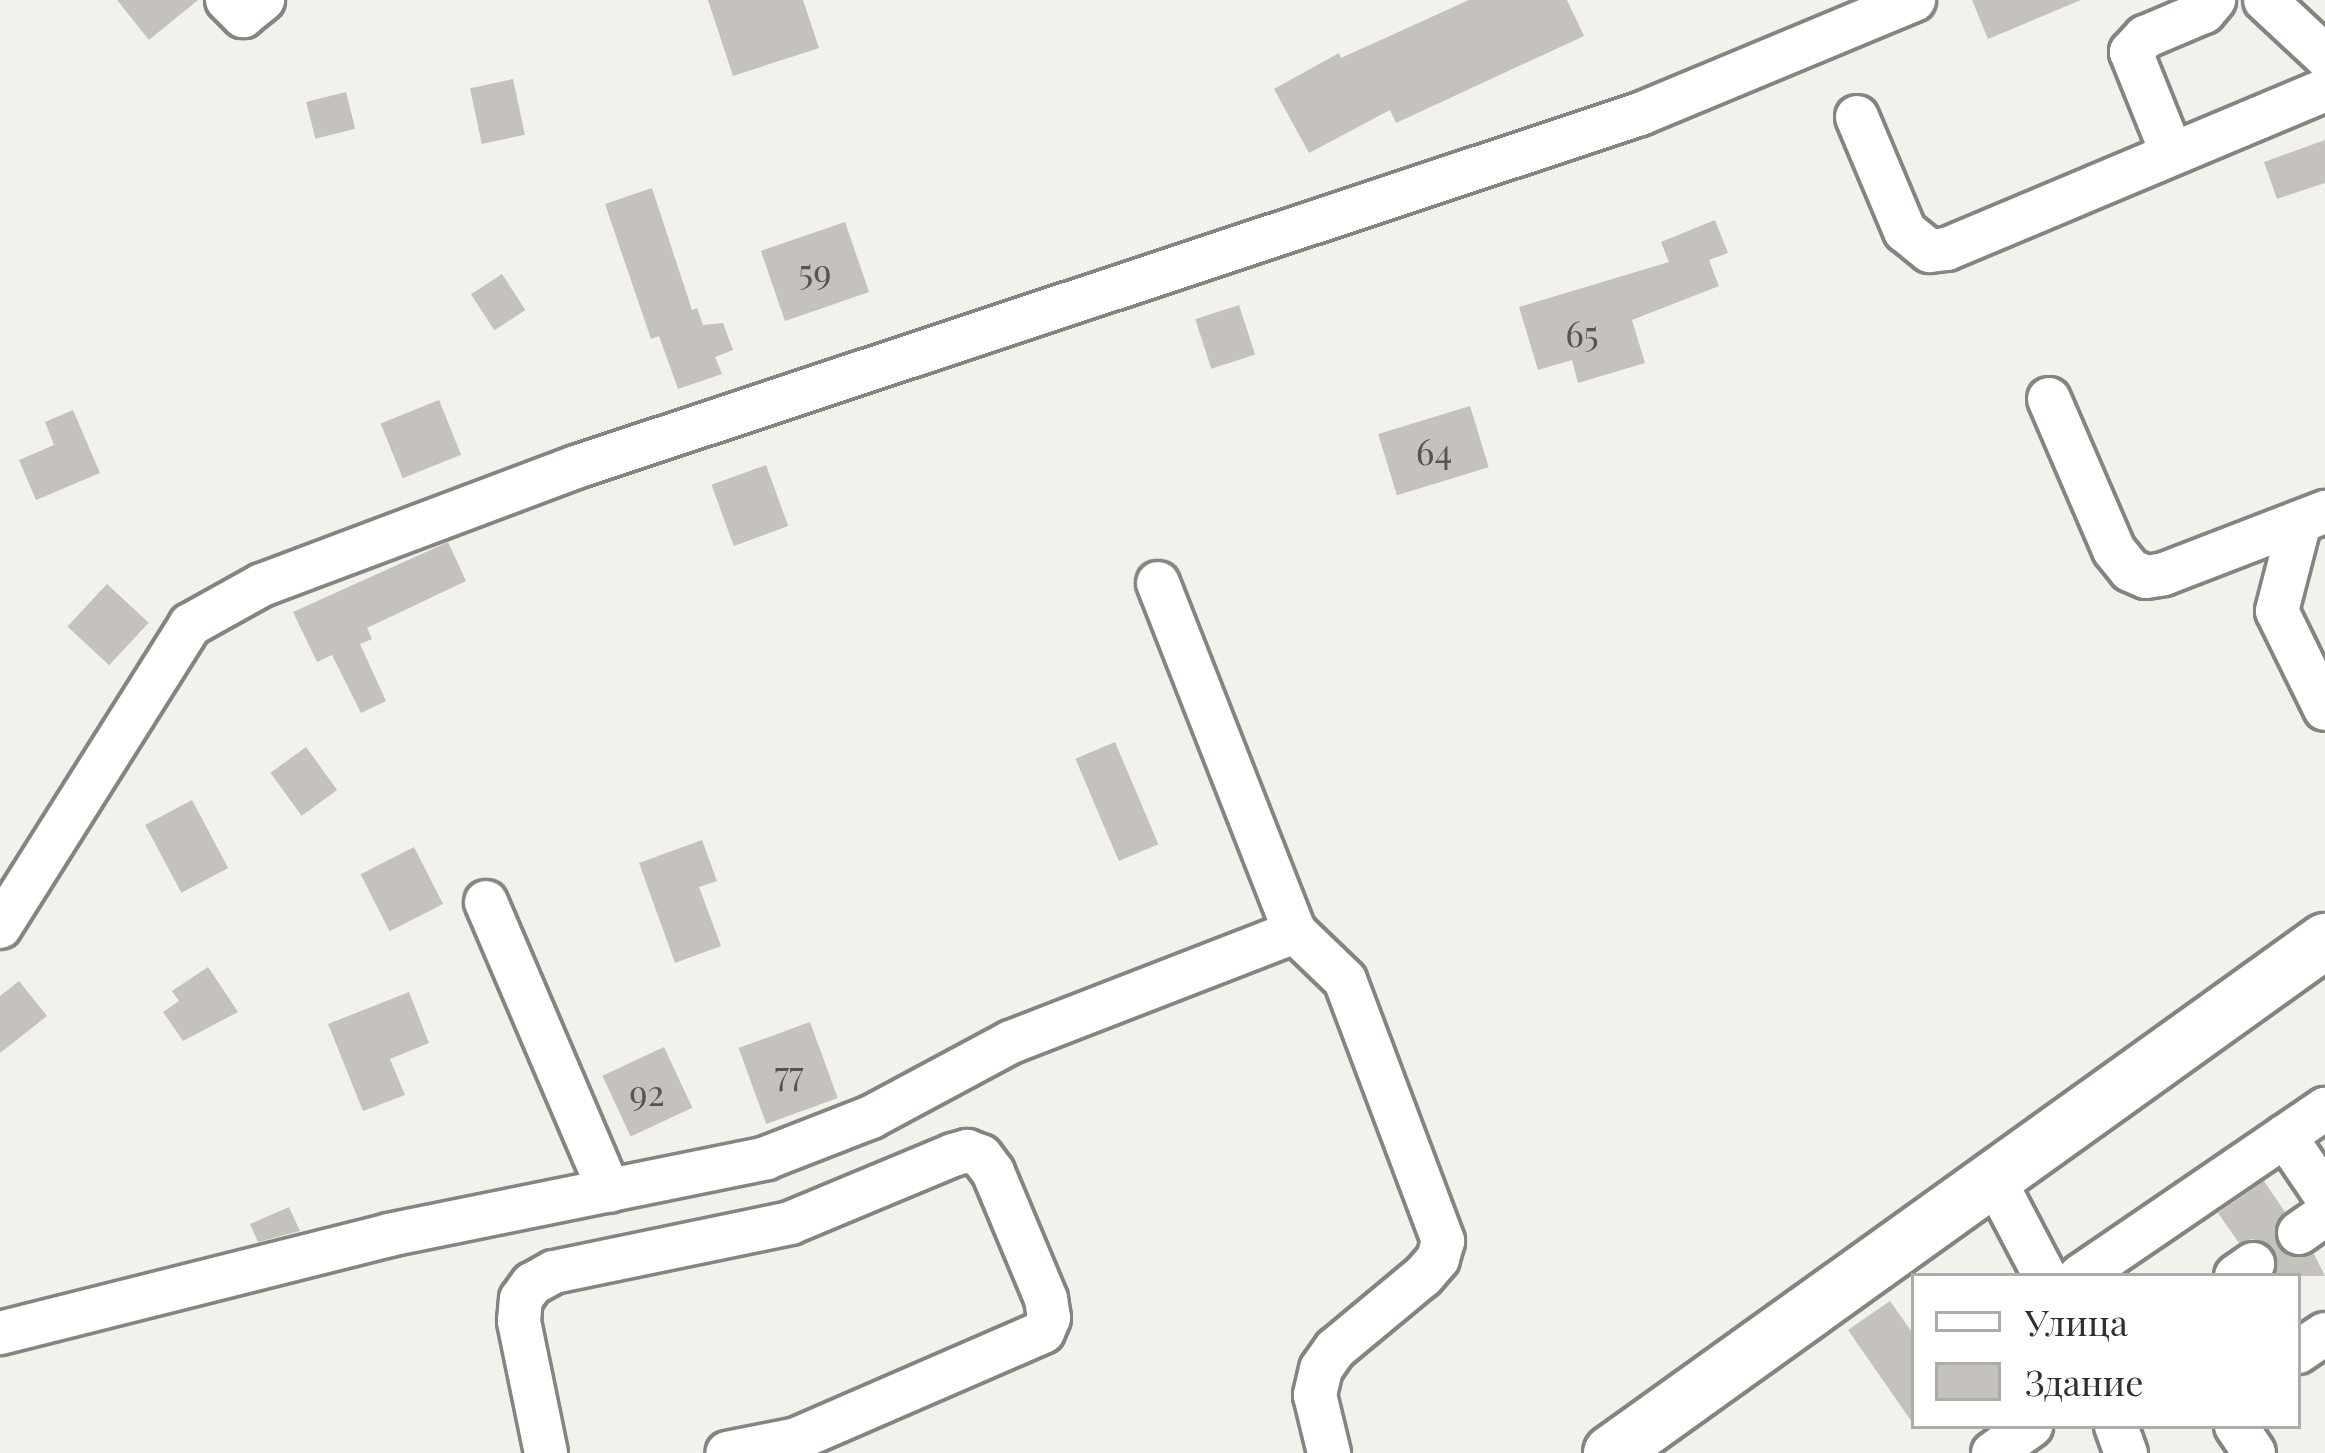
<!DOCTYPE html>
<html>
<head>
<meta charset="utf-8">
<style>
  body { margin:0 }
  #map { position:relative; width:2325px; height:1453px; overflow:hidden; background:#f2f1ec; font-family:"Playfair Display",serif }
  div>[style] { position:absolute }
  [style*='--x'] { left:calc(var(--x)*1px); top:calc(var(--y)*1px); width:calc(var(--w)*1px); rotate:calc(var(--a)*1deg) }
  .building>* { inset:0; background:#c5c2be; transform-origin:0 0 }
  .roads { filter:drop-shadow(3px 0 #858480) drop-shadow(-3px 0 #858480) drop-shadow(0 3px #858480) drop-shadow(0 -3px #858480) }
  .minor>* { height:42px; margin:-21px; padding:0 21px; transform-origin:21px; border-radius:21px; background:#fff }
  .major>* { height:54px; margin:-27px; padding:0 27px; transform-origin:27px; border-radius:27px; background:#fff }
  span { translate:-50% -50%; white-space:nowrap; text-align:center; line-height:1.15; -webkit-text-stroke:10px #fff; paint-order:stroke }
  .number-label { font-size:36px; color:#565452 }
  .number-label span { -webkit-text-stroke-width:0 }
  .legend { position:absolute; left:1911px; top:1273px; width:390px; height:156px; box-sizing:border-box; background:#fff; border:3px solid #adacab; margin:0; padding:15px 21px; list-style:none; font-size:36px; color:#31302e }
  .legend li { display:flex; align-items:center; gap:24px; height:60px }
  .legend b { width:60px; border:3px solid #adacab }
</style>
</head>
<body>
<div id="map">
  <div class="building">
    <i style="clip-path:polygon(117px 0,198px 0,149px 40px)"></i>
    <i style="clip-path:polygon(708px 0,803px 0,819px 48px,733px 76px)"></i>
    <i style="clip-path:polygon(1469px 0,1567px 0,1584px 36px,1396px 123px,1390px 110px,1309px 153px,1274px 89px,1339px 53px,1341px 58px)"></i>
    <i style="clip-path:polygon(1972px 0,2081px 0,1988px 39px)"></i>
    <i style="left:513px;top:79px;width:57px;height:44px;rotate:78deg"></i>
    <i style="left:346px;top:92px;width:38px;height:41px;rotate:76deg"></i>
    <i style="clip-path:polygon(2325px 140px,2325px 183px,2277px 199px,2264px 162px)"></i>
    <i style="clip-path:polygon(652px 188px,692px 310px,697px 308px,703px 325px,723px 323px,733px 350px,715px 357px,722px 374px,678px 389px,659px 336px,651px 339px,605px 204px)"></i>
    <i style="clip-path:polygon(1715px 220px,1728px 253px,1709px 260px,1719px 286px,1632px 320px,1645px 363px,1578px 383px,1572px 360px,1538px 370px,1519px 307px,1669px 262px,1661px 242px)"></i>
    <i style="left:845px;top:222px;width:74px;height:89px;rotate:71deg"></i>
    <i style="left:502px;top:274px;width:43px;height:37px;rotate:57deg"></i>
    <i style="left:1239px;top:305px;width:52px;height:46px;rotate:72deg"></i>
    <i style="left:439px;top:400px;width:59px;height:63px;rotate:68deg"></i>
    <i style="left:1470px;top:406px;width:64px;height:96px;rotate:73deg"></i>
    <i style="clip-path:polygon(73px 410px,100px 473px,36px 500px,19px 460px,54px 445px,45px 422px)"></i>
    <i style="left:766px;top:465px;width:65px;height:58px;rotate:70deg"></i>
    <i style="clip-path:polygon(448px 542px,466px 581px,367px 628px,372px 639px,360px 644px,386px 701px,361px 713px,332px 655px,317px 662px,293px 612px)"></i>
    <i style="left:107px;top:584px;width:57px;height:58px;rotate:43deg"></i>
    <i style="left:1115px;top:742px;width:111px;height:43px;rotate:67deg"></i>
    <i style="left:306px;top:747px;width:53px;height:44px;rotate:54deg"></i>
    <i style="left:192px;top:800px;width:77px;height:53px;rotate:62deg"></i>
    <i style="clip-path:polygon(702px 840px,717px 881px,699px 887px,721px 946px,675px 963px,639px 863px)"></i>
    <i style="left:414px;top:847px;width:64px;height:60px;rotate:63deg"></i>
    <i style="clip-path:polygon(208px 967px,238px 1012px,183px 1041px,163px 1012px,179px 1001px,172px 991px)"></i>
    <i style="clip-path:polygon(19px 981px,47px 1016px,0 1053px,0 996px)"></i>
    <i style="clip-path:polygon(409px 992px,429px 1043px,390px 1059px,405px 1095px,363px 1111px,328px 1024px)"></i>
    <i style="left:810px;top:1022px;width:81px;height:76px;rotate:70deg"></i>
    <i style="left:664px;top:1047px;width:67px;height:68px;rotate:65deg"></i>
    <i style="clip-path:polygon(2264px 1181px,2285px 1212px,2276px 1223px,2278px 1246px,2289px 1256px,2314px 1254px,2325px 1276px,2275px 1276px,2273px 1248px,2252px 1239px,2239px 1243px,2218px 1213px)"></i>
    <i style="clip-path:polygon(289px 1207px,300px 1231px,258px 1242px,250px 1224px)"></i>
    <i style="clip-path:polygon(1890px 1301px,1914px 1335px,1914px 1425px,1848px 1330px)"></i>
  </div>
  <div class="roads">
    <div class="minor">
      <i style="--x:227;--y:0;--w:23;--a:45"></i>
      <i style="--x:243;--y:16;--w:26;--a:-39"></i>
      <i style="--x:2265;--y:0;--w:82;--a:43"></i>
      <i style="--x:1857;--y:117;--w:124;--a:67.2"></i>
      <i style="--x:1905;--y:231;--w:32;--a:39"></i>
      <i style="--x:1930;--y:251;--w:17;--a:-7"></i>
      <i style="--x:1947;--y:249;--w:410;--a:-22.8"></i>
      <i style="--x:2172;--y:154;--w:110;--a:-111.9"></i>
      <i style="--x:2131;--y:52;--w:21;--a:-47"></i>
      <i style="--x:2145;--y:37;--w:64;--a:-23"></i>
      <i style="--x:2204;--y:12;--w:16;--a:-50"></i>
      <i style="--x:2049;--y:399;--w:164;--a:66.7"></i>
      <i style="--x:2114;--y:550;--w:26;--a:51"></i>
      <i style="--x:2130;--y:570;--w:17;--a:24"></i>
      <i style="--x:2146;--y:577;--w:18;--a:-9"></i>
      <i style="--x:2164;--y:574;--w:173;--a:-21.1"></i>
      <i style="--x:2300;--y:522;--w:92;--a:104.5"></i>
      <i style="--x:2277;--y:611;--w:109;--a:63.9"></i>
      <i style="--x:1158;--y:583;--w:375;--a:68.6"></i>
      <i style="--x:1295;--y:932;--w:69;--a:43.8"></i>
      <i style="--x:1345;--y:980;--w:279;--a:69.4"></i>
      <i style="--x:1443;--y:1241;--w:19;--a:106"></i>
      <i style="--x:1438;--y:1259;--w:23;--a:131"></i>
      <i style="--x:1423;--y:1276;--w:114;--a:140.3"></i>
      <i style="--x:1335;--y:1349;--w:24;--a:125"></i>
      <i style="--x:1321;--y:1369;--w:27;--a:103"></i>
      <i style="--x:1315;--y:1395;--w:60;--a:76.4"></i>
      <i style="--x:486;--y:902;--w:314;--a:66.9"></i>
      <i style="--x:0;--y:927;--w:357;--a:-57.8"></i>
      <i style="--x:190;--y:625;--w:82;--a:-29.1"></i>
      <i style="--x:262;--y:585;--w:335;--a:-20.6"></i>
      <i style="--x:576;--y:467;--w:1121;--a:-18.35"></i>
      <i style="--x:1640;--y:114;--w:297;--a:-22.6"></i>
      <i style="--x:2285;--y:1136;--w:71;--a:55.9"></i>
      <i style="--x:1993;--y:1177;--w:112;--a:62.3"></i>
      <i style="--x:2299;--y:1233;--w:32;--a:-35"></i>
      <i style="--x:2080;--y:1276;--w:297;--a:-34.3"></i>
      <i style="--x:2236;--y:1276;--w:21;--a:-35"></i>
      <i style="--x:0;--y:1333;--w:401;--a:-14.1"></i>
      <i style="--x:389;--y:1235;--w:385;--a:-11.5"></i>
      <i style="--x:766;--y:1158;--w:113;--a:-21.3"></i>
      <i style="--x:871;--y:1117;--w:159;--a:-28.2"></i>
      <i style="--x:1011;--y:1042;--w:305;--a:-21.2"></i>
      <i style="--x:2298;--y:1352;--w:32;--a:-34"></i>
      <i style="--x:2116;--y:1426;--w:29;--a:70"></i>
      <i style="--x:2236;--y:1426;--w:32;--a:56"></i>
      <i style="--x:546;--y:1453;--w:135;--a:-101.6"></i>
      <i style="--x:519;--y:1321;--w:22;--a:-85"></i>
      <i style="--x:521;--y:1299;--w:19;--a:-54"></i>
      <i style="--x:532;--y:1284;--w:25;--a:-29"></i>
      <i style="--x:554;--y:1272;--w:241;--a:-11.7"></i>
      <i style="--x:790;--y:1223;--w:177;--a:-22.6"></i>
      <i style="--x:953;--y:1155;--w:15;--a:-16"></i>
      <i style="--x:967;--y:1151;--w:15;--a:20"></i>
      <i style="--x:981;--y:1156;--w:20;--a:53"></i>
      <i style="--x:993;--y:1172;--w:138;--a:67.3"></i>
      <i style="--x:1046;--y:1299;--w:19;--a:81"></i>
      <i style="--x:1049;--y:1318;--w:15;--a:113"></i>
      <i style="--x:1043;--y:1332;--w:268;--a:156.5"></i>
      <i style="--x:797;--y:1439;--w:71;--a:168.7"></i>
      <i style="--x:1993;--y:1453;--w:47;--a:-35.4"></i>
    </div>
    <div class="major">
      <i style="--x:1611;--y:1453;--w:879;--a:-35.64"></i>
    </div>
  </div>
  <div class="number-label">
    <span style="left:815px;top:271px">59</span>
    <span style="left:1582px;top:333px">65</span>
    <span style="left:1434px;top:451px">64</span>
    <span style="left:789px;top:1073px">77</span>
    <span style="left:647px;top:1092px">92</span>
  </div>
  <ul class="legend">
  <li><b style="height:15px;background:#fff"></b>Улица</li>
  <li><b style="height:33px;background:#c5c2be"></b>Здание</li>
  </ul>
</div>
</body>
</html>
